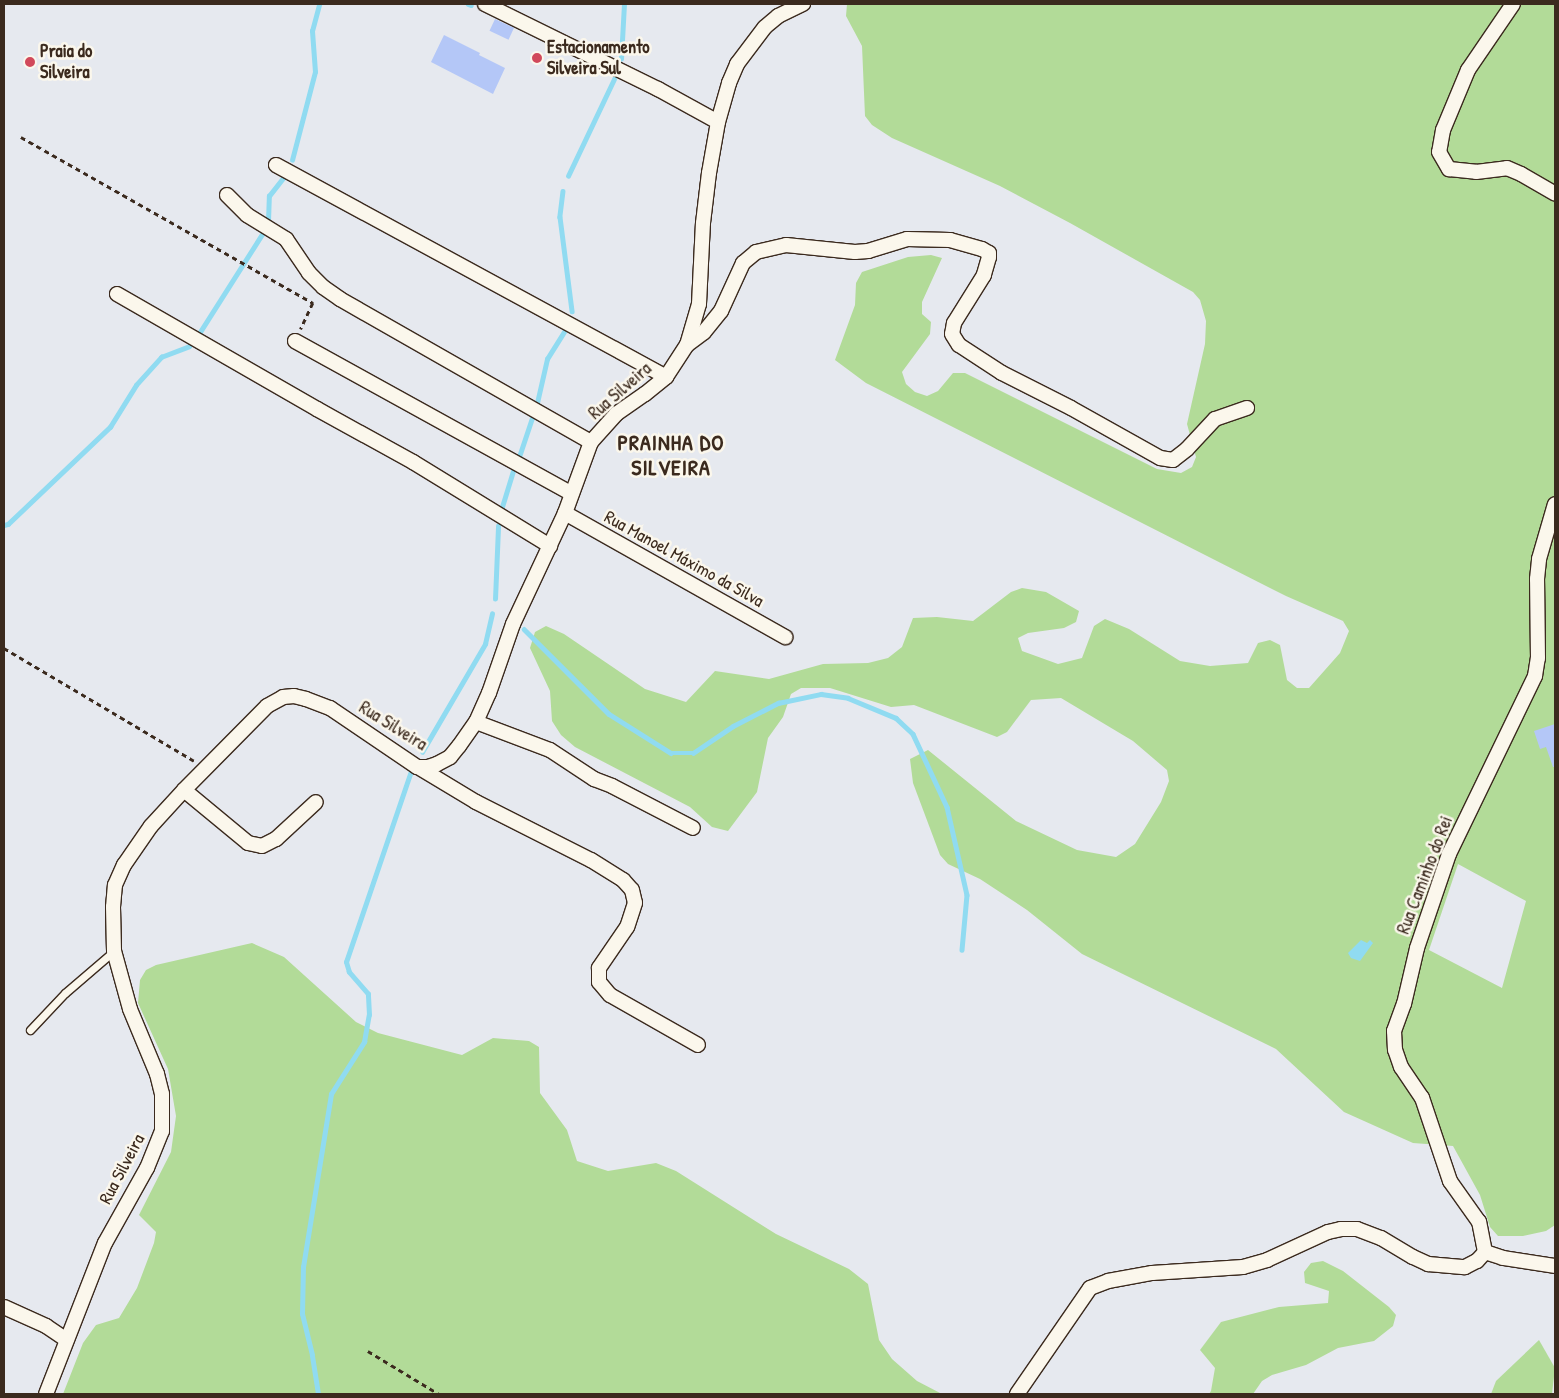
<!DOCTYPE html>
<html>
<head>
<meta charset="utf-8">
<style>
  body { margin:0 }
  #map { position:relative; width:1559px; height:1398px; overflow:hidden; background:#e6e9ef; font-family:"Patrick Hand",sans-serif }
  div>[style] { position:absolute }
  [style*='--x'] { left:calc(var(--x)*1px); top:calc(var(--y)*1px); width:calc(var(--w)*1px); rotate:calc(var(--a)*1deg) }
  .green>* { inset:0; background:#b2db98 }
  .water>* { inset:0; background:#90dbf1 }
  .stream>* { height:4.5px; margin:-2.25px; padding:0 2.25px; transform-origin:2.25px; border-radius:2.25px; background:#90dbf1 }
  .building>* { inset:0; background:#b4c7f7; transform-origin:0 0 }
  .path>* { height:2.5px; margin-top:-1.25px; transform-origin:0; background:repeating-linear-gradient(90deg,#3b2a1e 0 5px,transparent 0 9px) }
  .roads { filter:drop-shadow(1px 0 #3b2a1e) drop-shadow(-1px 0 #3b2a1e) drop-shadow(0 1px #3b2a1e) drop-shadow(0 -1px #3b2a1e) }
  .service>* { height:7px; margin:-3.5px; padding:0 3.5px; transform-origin:3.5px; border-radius:3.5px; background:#fbf7ec }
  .minor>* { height:14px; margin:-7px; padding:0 7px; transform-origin:7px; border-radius:7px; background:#fbf7ec }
  .dots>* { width:14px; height:14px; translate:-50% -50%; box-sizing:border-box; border:2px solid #fbf7ec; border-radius:50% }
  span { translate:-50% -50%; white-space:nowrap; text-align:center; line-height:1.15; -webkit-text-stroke:5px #fbf7ec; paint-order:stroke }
  .poi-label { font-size:18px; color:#3b2a1e; font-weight:700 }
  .left { translate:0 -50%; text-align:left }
  .street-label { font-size:18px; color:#3b2a1e }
  .district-label { font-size:22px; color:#3b2a1e; font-weight:700; letter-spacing:1px }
  .frame { position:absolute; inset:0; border:5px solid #3b2a1e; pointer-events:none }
</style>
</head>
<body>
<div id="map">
  <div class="green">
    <i style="clip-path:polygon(evenodd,847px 4px,1555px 4px,1555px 1225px,1546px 1231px,1523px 1236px,1498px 1236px,1490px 1227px,1480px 1195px,1453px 1146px,1413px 1143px,1344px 1112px,1276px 1049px,1082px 954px,1027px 910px,980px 879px,948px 864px,940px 855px,913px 783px,910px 759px,928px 750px,1016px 821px,1077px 850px,1116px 857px,1135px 844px,1161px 802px,1169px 781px,1167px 770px,1133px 741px,1061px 698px,1031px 700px,1007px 732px,997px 737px,914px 705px,891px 707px,830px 688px,801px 688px,791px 694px,783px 717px,768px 738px,757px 792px,728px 831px,712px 827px,690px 807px,575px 747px,561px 735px,552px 721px,550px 691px,530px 648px,535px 632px,546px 626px,564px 634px,645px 689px,686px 702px,715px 671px,769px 679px,823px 664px,868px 663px,888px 658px,902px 647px,913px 618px,937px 617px,973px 621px,1011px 592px,1022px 588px,1046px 592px,1079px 611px,1076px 622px,1064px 628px,1028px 633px,1018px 638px,1022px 651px,1058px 664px,1082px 658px,1094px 626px,1105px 619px,1129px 629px,1180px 661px,1210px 666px,1248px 663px,1258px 643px,1270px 640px,1280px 645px,1287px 680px,1297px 688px,1309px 688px,1340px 653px,1349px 631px,1343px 621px,1286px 596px,866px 383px,835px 360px,855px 305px,856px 283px,862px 272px,908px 257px,931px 255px,942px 258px,922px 302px,922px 314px,931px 322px,930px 334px,902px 372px,906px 384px,915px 392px,927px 396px,938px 391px,953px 373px,965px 373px,1157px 469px,1181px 473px,1192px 467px,1196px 457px,1187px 424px,1205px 344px,1206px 321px,1200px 300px,1193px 292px,1070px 223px,1000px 186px,892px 138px,872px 125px,865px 116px,862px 46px,846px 16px,847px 4px,1458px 864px,1526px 901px,1502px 988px,1429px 950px,1458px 864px)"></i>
    <i style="clip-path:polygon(252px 943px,284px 957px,356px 1022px,378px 1033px,462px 1055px,493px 1038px,529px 1041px,539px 1047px,540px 1093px,567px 1130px,577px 1161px,608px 1171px,656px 1163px,676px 1171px,776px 1234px,849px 1269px,868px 1284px,879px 1340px,892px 1359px,917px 1381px,942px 1394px,63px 1394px,83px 1343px,96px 1325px,119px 1318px,137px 1288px,154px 1243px,156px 1232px,139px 1215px,171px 1152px,176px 1116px,168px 1069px,138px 1003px,140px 980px,146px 970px,156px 965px)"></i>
    <i style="clip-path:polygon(1323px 1261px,1343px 1271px,1389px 1307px,1396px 1315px,1393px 1326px,1374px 1341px,1338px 1348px,1306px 1365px,1272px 1375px,1262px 1381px,1253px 1394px,1209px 1394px,1211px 1391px,1215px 1368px,1200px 1350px,1221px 1322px,1279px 1307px,1328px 1303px,1329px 1291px,1305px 1283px,1304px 1272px,1311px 1263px)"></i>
    <i style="clip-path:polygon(1539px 1340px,1555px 1368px,1552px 1394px,1491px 1394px,1496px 1381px)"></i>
  </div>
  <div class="water">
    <i style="clip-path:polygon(1361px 940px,1367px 943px,1370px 940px,1373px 943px,1360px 961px,1351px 958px,1348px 953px)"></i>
  </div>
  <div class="stream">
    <i style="--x:468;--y:4;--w:3;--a:18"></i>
    <i style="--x:621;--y:59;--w:55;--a:-86.9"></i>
    <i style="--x:292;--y:160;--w:91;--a:-75.4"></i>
    <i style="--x:315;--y:72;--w:41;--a:-94.2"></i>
    <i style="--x:312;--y:31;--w:28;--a:-75"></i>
    <i style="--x:568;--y:176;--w:107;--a:-64.6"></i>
    <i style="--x:563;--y:191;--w:26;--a:97"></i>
    <i style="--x:560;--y:217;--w:95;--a:82.7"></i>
    <i style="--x:268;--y:221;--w:25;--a:-88"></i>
    <i style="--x:269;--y:196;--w:23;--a:-52"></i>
    <i style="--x:200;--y:332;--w:120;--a:-57.6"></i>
    <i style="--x:537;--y:403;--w:45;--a:-77.2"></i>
    <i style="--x:547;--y:359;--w:32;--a:-58"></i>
    <i style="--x:519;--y:457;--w:41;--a:-71.6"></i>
    <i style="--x:502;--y:507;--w:38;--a:-73"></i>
    <i style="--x:4;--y:525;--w:4;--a:-14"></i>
    <i style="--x:8;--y:524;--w:141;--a:-43.6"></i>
    <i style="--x:110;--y:427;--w:49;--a:-58.2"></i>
    <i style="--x:136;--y:385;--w:38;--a:-48"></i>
    <i style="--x:161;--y:357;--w:30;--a:-21"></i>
    <i style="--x:495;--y:599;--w:73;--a:-87.6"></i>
    <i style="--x:524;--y:629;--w:120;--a:45"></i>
    <i style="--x:609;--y:714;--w:73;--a:32.2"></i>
    <i style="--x:671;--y:753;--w:22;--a:0"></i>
    <i style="--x:693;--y:753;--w:48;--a:-34"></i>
    <i style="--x:733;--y:726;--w:51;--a:-27.1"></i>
    <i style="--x:778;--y:703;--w:44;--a:-11.8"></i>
    <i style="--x:821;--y:694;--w:27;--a:8"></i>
    <i style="--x:848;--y:698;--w:52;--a:22.6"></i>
    <i style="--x:896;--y:718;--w:23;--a:43"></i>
    <i style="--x:913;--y:734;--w:81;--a:65"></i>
    <i style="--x:947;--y:807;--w:90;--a:77.2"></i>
    <i style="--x:967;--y:895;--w:55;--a:95.2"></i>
    <i style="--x:422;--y:752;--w:125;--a:-59.7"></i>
    <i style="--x:485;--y:644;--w:31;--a:-77"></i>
    <i style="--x:318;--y:1394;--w:39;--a:-99"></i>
    <i style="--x:312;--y:1355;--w:42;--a:-103.7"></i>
    <i style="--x:302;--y:1314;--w:47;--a:-88.8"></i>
    <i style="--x:303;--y:1267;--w:175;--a:-80.8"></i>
    <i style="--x:331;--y:1094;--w:62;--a:-57.6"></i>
    <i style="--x:364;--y:1042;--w:27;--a:-80"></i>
    <i style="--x:369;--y:1015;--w:21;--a:-93"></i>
    <i style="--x:368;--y:994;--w:29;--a:-131"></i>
    <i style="--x:349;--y:972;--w:10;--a:-107"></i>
    <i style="--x:346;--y:962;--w:199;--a:-71.2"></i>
  </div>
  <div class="building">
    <i style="left:495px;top:19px;width:21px;height:13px;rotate:25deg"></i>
    <i style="clip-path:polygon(444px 35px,480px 53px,479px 55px,505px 68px,493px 94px,431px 62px)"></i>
    <i style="clip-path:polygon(1555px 724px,1555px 767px,1553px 767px,1546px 747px,1540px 749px,1534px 731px)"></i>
  </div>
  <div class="path">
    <i style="--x:21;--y:137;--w:336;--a:29.6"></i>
    <i style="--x:313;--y:303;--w:29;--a:115"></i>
    <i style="--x:4;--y:648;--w:221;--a:30.7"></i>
    <i style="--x:368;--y:1351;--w:83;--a:31.2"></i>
  </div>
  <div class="roads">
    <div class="service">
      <i style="--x:30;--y:1030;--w:51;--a:-46.6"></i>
      <i style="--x:65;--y:993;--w:65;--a:-40.6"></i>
    </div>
    <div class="minor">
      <i style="--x:485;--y:4;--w:193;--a:26.2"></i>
      <i style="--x:658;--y:89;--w:68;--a:28.8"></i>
      <i style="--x:1513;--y:4;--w:80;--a:124.3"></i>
      <i style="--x:1468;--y:70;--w:65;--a:112.6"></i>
      <i style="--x:1443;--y:130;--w:22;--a:100"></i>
      <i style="--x:1439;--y:152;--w:20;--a:60"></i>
      <i style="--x:1449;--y:169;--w:27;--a:6"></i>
      <i style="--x:1476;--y:172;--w:31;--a:-7"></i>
      <i style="--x:1507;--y:168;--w:15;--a:23"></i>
      <i style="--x:1521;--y:174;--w:39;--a:30"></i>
      <i style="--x:276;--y:165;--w:444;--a:28.5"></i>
      <i style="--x:227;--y:195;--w:28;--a:45"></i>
      <i style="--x:247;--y:215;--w:46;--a:31.6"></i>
      <i style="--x:286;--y:239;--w:41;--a:55.9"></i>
      <i style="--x:309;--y:273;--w:20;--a:45"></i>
      <i style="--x:323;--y:287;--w:21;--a:35"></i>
      <i style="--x:340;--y:299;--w:289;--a:29.7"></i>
      <i style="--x:117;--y:294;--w:231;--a:29.9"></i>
      <i style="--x:317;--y:409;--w:110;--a:28.9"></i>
      <i style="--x:413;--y:462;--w:161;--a:31.5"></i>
      <i style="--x:295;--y:341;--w:316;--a:28.9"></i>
      <i style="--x:687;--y:345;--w:21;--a:-37"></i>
      <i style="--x:704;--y:332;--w:27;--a:-51"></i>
      <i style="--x:721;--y:311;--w:53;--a:-65.4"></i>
      <i style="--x:743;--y:263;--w:17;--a:-40"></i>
      <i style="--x:756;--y:252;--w:31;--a:-13"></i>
      <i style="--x:786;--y:245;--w:69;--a:5.8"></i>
      <i style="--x:855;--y:252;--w:13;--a:-4"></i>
      <i style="--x:868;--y:251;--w:41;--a:-17.1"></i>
      <i style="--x:907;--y:239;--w:43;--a:1.3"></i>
      <i style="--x:950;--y:240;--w:33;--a:16"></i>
      <i style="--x:982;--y:249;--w:8;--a:30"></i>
      <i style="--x:989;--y:253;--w:4;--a:90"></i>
      <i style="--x:989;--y:257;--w:19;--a:106"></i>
      <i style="--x:984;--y:275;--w:57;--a:122"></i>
      <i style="--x:954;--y:323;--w:11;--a:100"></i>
      <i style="--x:952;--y:334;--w:13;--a:58"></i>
      <i style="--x:959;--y:345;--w:51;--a:33.1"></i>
      <i style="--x:1002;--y:373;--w:77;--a:26.9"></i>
      <i style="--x:1071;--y:408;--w:102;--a:29.3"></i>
      <i style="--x:1160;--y:458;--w:13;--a:9"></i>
      <i style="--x:1173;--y:460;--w:18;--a:-38"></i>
      <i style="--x:1187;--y:449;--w:41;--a:-47"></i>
      <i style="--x:1215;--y:419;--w:34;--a:-19"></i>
      <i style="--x:565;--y:513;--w:253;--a:29.4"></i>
      <i style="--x:476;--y:722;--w:79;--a:20.7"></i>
      <i style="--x:550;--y:750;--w:53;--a:33.4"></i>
      <i style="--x:594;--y:779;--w:19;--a:21"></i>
      <i style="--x:612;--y:786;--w:91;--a:27.4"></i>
      <i style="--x:418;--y:767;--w:68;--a:31.1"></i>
      <i style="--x:476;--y:802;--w:129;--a:26.8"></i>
      <i style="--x:591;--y:860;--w:38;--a:32"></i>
      <i style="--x:623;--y:880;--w:13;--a:48"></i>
      <i style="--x:632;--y:890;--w:13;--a:77"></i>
      <i style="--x:635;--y:903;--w:25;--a:108"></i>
      <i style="--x:627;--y:927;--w:50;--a:124.3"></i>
      <i style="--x:599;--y:968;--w:14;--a:90"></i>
      <i style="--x:599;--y:982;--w:17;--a:50"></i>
      <i style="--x:610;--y:995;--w:101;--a:29.6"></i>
      <i style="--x:184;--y:790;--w:83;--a:39.6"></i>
      <i style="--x:248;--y:843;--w:14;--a:12"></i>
      <i style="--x:262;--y:846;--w:16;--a:-27"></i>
      <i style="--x:276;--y:839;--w:54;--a:-42.8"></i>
      <i style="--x:1485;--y:1252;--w:31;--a:-101"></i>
      <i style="--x:1479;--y:1222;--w:50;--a:-125.3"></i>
      <i style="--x:1450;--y:1181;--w:88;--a:-108.6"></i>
      <i style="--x:1422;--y:1098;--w:37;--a:-124"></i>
      <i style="--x:1401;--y:1067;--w:18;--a:-109"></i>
      <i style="--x:1395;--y:1050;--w:19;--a:-93"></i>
      <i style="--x:1394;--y:1031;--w:29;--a:-70"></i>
      <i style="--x:1404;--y:1004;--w:57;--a:-76.9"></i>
      <i style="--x:1417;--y:948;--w:99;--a:-71.2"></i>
      <i style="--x:1449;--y:854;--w:198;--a:-64.2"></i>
      <i style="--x:1535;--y:676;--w:18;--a:-81"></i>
      <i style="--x:1538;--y:658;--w:79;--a:-90.7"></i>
      <i style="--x:1537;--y:579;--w:20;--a:-84"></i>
      <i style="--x:1539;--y:559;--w:57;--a:-73.8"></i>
      <i style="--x:1485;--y:1252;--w:19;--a:18"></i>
      <i style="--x:1503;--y:1258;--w:53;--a:8.7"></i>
      <i style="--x:4;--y:1307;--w:46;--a:24.3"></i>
      <i style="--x:46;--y:1326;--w:25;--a:34"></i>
      <i style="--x:46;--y:1394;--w:162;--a:-68.7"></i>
      <i style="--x:105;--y:1243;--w:86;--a:-60.8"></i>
      <i style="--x:147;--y:1168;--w:40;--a:-68"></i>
      <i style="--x:162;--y:1131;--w:37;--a:-90"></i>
      <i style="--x:162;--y:1094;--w:21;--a:-104"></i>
      <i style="--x:157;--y:1074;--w:70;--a:-112.6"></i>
      <i style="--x:130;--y:1009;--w:60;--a:-105.4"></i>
      <i style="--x:114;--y:951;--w:44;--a:-91.3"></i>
      <i style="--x:113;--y:907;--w:22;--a:-85"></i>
      <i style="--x:115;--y:885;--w:22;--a:-66"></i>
      <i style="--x:124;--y:865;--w:47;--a:-55.3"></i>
      <i style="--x:151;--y:826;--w:49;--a:-47.5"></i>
      <i style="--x:184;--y:790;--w:118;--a:-45.3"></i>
      <i style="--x:267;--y:706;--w:18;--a:-29"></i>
      <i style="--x:283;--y:697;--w:11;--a:-5"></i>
      <i style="--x:294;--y:696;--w:12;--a:14"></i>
      <i style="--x:306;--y:699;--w:26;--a:21"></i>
      <i style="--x:330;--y:708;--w:105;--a:34.1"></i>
      <i style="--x:417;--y:767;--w:11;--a:0"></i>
      <i style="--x:428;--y:767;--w:9;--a:-18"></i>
      <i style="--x:437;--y:764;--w:15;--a:-28"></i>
      <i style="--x:450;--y:757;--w:14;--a:-51"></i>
      <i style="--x:459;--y:746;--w:29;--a:-55"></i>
      <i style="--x:476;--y:722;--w:32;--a:-66"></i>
      <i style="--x:489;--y:693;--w:73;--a:-70.8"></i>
      <i style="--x:513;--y:624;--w:123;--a:-64.9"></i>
      <i style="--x:565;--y:513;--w:76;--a:-69.9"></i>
      <i style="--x:591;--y:442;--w:38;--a:-48"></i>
      <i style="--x:616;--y:414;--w:35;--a:-35"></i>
      <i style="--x:645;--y:394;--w:27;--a:-39"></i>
      <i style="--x:666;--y:377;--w:38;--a:-57"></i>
      <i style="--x:687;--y:345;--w:43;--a:-73.7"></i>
      <i style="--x:699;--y:304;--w:81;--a:-87.2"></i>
      <i style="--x:703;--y:223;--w:50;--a:-83.2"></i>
      <i style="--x:709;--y:173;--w:52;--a:-80"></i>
      <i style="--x:718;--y:122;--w:41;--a:-74.2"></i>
      <i style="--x:729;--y:83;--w:21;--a:-67"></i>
      <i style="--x:737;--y:64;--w:46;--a:-52.9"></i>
      <i style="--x:765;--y:27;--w:17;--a:-40"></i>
      <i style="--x:778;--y:16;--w:28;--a:-26"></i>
      <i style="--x:1017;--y:1394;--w:129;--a:-55.4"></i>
      <i style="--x:1090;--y:1288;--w:19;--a:-21"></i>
      <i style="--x:1108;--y:1281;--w:45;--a:-10.3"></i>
      <i style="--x:1152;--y:1273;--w:91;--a:-3.8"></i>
      <i style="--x:1243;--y:1267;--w:25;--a:-16"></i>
      <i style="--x:1267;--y:1260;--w:67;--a:-24.7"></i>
      <i style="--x:1328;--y:1232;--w:13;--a:-13"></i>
      <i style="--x:1341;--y:1229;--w:16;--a:0"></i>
      <i style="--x:1357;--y:1229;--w:26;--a:21"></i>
      <i style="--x:1381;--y:1238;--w:37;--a:31"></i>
      <i style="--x:1413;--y:1257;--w:17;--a:25"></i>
      <i style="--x:1428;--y:1264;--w:37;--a:5"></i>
      <i style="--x:1465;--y:1267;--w:13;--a:-27"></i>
      <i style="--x:1477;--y:1261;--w:12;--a:-48"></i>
    </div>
  </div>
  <div class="dots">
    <i style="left:537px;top:58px;background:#d1495b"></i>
    <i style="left:30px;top:62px;background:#d1495b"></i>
  </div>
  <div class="poi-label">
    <span class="left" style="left:547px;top:58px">Estacionamento<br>Silveira Sul</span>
    <span class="left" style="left:40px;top:62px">Praia do<br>Silveira</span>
  </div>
  <div class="street-label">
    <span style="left:620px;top:391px;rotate:-41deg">Rua Silveira</span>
    <span style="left:684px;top:559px;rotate:29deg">Rua Manoel Máximo da Silva</span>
    <span style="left:393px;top:726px;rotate:32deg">Rua Silveira</span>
    <span style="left:1425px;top:875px;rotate:-69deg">Rua Caminho do Rei</span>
    <span style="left:122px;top:1169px;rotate:-62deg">Rua Silveira</span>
  </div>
  <div class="district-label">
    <span style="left:671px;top:455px">PRAINHA DO<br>SILVEIRA</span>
  </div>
  <div class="frame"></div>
</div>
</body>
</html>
